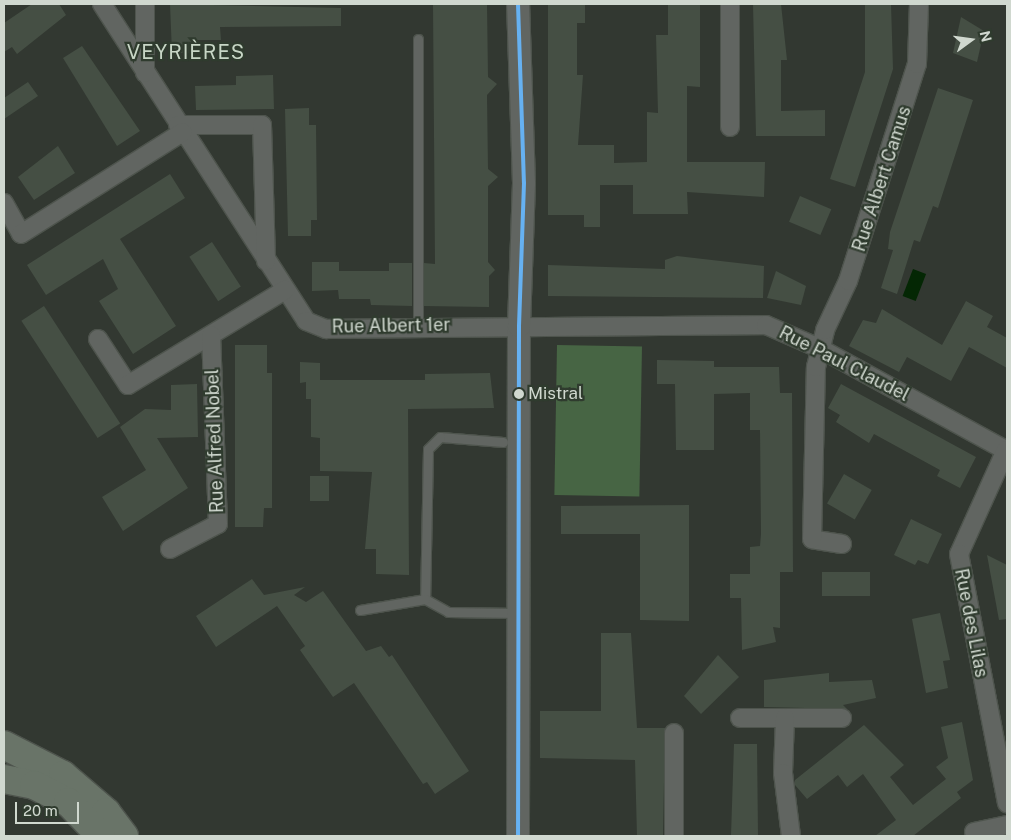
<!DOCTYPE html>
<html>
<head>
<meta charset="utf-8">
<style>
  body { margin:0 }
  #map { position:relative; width:1011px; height:840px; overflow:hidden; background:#323831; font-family:"Public Sans",sans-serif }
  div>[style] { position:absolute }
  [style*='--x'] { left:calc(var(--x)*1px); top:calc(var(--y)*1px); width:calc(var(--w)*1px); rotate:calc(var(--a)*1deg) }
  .green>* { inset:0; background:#476544; transform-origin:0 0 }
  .water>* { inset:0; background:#042704; transform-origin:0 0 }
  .building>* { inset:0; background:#454f44; transform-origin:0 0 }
  .roads { filter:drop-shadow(1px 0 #4e544d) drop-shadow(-1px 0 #4e544d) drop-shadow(0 1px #4e544d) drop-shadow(0 -1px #4e544d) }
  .service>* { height:9px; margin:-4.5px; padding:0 4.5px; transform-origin:4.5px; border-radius:4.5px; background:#616561 }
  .minor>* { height:18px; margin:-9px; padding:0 9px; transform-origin:9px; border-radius:9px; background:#616561 }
  .tertiary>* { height:22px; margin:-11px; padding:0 11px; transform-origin:11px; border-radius:11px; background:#616561 }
  .trunk>* { height:28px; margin:-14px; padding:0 14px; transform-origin:14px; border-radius:14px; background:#697468 }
  .bus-1>* { height:4px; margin:-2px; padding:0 2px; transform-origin:2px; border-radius:2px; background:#66b1f2 }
  .dots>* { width:14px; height:14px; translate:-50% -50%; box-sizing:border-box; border:2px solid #2f3b2e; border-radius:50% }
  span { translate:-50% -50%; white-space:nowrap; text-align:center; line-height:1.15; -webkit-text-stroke:4.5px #2f3b2e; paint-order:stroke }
  .bus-label { font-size:17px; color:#d0d8cf }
  .left { translate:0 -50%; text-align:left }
  .street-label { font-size:18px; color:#d0d8cf }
  .quarter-label { font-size:20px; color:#c8d6c6; letter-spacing:1px }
  .frame { position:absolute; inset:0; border:5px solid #d0d8cf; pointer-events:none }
  .north { position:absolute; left:946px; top:15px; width:50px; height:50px; -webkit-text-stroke:4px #2f3b2e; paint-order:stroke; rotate:76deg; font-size:14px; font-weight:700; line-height:20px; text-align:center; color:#d0d8cf }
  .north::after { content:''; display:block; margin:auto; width:18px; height:22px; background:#d0d8cf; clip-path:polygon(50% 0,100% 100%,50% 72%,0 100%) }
  .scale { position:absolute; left:15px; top:802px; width:64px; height:22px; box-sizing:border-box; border:2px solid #d0d8cf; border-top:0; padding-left:6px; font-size:15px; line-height:18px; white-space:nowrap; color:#d0d8cf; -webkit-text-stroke:4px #2f3b2e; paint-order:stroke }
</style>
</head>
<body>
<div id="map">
  <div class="green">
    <i style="left:557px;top:345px;width:85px;height:150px;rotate:1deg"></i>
  </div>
  <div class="water">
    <i style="left:913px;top:269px;width:14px;height:29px;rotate:21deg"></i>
  </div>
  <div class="building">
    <i style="clip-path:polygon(32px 4px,59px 4px,66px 15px,17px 54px,12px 47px,4px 52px,4px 23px)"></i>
    <i style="clip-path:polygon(170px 4px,341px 8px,341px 26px,220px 27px,221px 40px,196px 40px,196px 53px,172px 53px)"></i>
    <i style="clip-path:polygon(433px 4px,487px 4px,488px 77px,497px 84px,487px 95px,488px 169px,498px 177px,488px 186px,488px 262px,495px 270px,489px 276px,489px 307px,424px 306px,424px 263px,435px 264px)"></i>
    <i style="clip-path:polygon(548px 4px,585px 4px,585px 23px,577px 23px,577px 75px,583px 75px,578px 145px,614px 145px,614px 163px,647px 162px,647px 112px,658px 113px,656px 35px,668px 35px,668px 4px,700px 4px,700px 87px,687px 86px,687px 162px,765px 162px,764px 197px,687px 192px,688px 214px,633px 214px,633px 185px,600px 185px,600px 227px,584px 227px,584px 215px,548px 215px)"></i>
    <i style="clip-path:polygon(753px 4px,781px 4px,787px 60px,781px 60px,781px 111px,825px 110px,825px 136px,756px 136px)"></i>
    <i style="clip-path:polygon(865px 4px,891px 4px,893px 69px,855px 187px,830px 179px,865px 72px)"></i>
    <i style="clip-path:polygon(961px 17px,984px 31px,977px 62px,953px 53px)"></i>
    <i style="clip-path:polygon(82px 46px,140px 131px,117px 146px,63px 58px)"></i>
    <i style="clip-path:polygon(273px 75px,274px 109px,196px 110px,195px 86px,236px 85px,236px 76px)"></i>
    <i style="clip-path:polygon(28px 82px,38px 96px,4px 119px,4px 98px)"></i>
    <i style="clip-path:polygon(938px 88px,973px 100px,938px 208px,933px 206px,920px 242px,914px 240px,897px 294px,881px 288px,893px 250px,888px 249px,890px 232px)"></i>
    <i style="clip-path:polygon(309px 108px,309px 125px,316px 125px,317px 220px,311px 220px,311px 236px,288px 236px,285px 109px)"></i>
    <i style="clip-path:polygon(58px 146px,75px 173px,34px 200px,18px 177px)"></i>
    <i style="clip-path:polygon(170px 174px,185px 198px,120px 239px,176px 326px,133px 354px,99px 301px,118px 289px,103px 259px,46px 295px,27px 265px)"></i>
    <i style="left:800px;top:196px;width:34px;height:28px;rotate:23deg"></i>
    <i style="left:212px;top:242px;width:53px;height:27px;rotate:57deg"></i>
    <i style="clip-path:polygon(677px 256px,764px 266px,763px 298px,548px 296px,548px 265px,665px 269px,665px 260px)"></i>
    <i style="clip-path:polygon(312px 262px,339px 262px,339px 271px,389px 271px,389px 263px,412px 263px,412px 306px,371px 305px,370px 299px,339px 299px,338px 290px,312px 291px)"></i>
    <i style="clip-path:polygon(776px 271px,806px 286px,801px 305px,767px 298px)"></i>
    <i style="clip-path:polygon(966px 301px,993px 316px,987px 327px,1007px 338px,1007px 368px,969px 347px,951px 381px,907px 357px,899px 372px,849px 346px,863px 320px,876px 323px,882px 309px,942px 345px)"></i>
    <i style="left:44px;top:306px;width:140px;height:27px;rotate:57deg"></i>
    <i style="clip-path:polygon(235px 345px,267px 345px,267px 373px,272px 373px,272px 508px,264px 508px,263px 527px,235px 527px)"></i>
    <i style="clip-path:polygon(657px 360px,714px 361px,714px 367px,779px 367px,780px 393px,792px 393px,793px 572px,780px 572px,780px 628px,773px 627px,776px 642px,742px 650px,741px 598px,730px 598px,730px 574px,750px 574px,750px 547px,760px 546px,761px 534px,760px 430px,750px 430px,750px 393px,714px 394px,714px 450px,676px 450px,675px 384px,657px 384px)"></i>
    <i style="clip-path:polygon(300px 362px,320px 363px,320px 380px,425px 380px,425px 374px,490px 373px,494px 408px,408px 409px,409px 575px,376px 574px,376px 549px,365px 549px,372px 472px,320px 471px,320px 438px,311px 437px,311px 399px,306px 399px,306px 382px,300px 383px)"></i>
    <i style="clip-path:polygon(197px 384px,198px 437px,157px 438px,188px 488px,123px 531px,102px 497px,146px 470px,120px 427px,145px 409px,171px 410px,171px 385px)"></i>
    <i style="clip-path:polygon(841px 384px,976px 457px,960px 488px,937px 476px,940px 470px,874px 434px,869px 443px,836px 422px,840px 415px,828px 408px)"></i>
    <i style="left:844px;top:474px;width:32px;height:34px;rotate:30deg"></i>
    <i style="left:310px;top:476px;width:19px;height:25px"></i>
    <i style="clip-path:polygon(689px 505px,689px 621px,640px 620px,640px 534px,561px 534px,561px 506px)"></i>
    <i style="clip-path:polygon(911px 519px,942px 534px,928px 564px,918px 560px,915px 565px,894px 555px)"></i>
    <i style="clip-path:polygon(987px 555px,1007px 565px,1007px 619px,999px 620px)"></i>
    <i style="left:822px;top:572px;width:48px;height:24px"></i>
    <i style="clip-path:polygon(252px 579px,264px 595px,305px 587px,294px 595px,306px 602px,323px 591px,366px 651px,381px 646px,389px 657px,392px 655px,469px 771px,435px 794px,427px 782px,423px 784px,354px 683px,333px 697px,300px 650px,305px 646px,277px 606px,216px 647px,196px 616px)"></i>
    <i style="clip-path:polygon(940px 613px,950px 660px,943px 661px,948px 688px,926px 693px,912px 619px)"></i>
    <i style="clip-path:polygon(601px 633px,631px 633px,637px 728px,665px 728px,663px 836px,637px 836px,635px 760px,540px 758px,540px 711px,601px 711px)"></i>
    <i style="clip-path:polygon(718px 655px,739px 677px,701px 714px,684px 696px)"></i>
    <i style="clip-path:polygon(829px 673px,829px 682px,872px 680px,876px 698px,843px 705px,847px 709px,764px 707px,764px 680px)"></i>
    <i style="clip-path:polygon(962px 722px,973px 780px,957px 792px,961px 798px,913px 836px,875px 836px,896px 820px,863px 774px,847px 787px,838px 775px,807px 799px,795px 785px,795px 780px,864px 725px,904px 765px,890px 777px,913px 805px,946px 779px,936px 767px,948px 758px,941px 727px)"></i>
    <i style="clip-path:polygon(734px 744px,757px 744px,758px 836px,731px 836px)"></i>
  </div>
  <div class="roads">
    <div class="service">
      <i style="--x:418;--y:39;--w:287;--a:90"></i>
      <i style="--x:503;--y:442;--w:63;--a:-175.5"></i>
      <i style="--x:440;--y:437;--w:17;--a:135"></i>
      <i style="--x:428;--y:449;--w:150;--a:91.1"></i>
      <i style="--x:425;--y:599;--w:26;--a:29"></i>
      <i style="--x:448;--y:612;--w:69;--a:0.8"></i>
      <i style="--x:360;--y:610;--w:66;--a:-9.6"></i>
    </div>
    <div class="minor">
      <i style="--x:102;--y:4;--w:377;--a:57.2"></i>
      <i style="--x:306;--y:321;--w:22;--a:22"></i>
      <i style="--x:326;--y:329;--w:440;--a:-0.5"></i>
      <i style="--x:766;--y:325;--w:58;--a:23.5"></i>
      <i style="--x:819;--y:348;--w:214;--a:28.7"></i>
      <i style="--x:145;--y:4;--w:69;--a:90"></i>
      <i style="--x:178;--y:125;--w:84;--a:0"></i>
      <i style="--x:262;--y:125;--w:136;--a:88.3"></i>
      <i style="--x:730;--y:127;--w:123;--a:-90"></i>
      <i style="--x:4;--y:203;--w:35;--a:61"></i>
      <i style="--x:21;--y:234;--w:191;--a:-32.2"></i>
      <i style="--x:98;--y:339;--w:55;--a:56.9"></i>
      <i style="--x:128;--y:385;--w:184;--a:-31.2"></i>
      <i style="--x:1006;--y:450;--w:114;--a:114.3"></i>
      <i style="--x:959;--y:554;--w:254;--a:79.1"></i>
      <i style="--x:842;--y:544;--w:30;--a:-171"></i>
      <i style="--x:812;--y:539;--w:172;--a:-88.7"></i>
      <i style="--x:816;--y:367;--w:38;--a:-76"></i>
      <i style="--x:825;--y:330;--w:54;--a:-64.9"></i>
      <i style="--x:848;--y:281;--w:228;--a:-72.4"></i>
      <i style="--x:917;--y:64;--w:60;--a:-88.1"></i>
      <i style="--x:170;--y:549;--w:54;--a:-27.5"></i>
      <i style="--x:218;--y:524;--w:189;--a:-92.1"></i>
      <i style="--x:740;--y:718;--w:102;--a:0"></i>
      <i style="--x:785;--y:718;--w:55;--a:92.1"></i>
      <i style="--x:783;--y:773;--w:64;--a:82.8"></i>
      <i style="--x:674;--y:733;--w:103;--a:90"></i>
      <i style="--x:974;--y:832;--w:34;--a:-12"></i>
    </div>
    <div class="tertiary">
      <i style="--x:518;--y:836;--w:510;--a:-89.89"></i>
      <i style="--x:519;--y:326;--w:143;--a:-88"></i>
      <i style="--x:524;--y:183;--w:179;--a:-91.9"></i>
    </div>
    <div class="trunk">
      <i style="--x:4;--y:745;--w:66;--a:27"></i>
      <i style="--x:63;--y:775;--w:57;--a:40.7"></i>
      <i style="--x:106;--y:812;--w:30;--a:53"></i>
      <i style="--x:4;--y:779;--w:31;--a:11"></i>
      <i style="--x:34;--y:785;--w:38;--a:27"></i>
      <i style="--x:68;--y:802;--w:47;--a:45.9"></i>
    </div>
  </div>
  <div class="bus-1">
    <i style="--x:518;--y:4;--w:179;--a:88.1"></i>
    <i style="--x:524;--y:183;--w:143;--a:92"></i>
    <i style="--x:519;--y:326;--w:510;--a:90.11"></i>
  </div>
  <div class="dots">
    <i style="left:519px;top:394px;background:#d0d8cf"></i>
  </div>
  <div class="bus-label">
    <span class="left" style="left:528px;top:394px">Mistral</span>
  </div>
  <div class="street-label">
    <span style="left:882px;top:179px;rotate:-72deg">Rue Albert Camus</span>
    <span style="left:391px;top:326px;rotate:-1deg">Rue Albert 1er</span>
    <span style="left:844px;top:364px;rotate:27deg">Rue Paul Claudel</span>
    <span style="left:215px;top:441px;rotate:-92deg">Rue Alfred Nobel</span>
    <span style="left:971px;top:623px;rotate:79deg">Rue des Lilas</span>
  </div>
  <div class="quarter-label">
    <span style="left:186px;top:52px">VEYRIÈRES</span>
  </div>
  <div class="frame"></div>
  <div class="north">N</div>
  <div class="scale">20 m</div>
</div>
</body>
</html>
